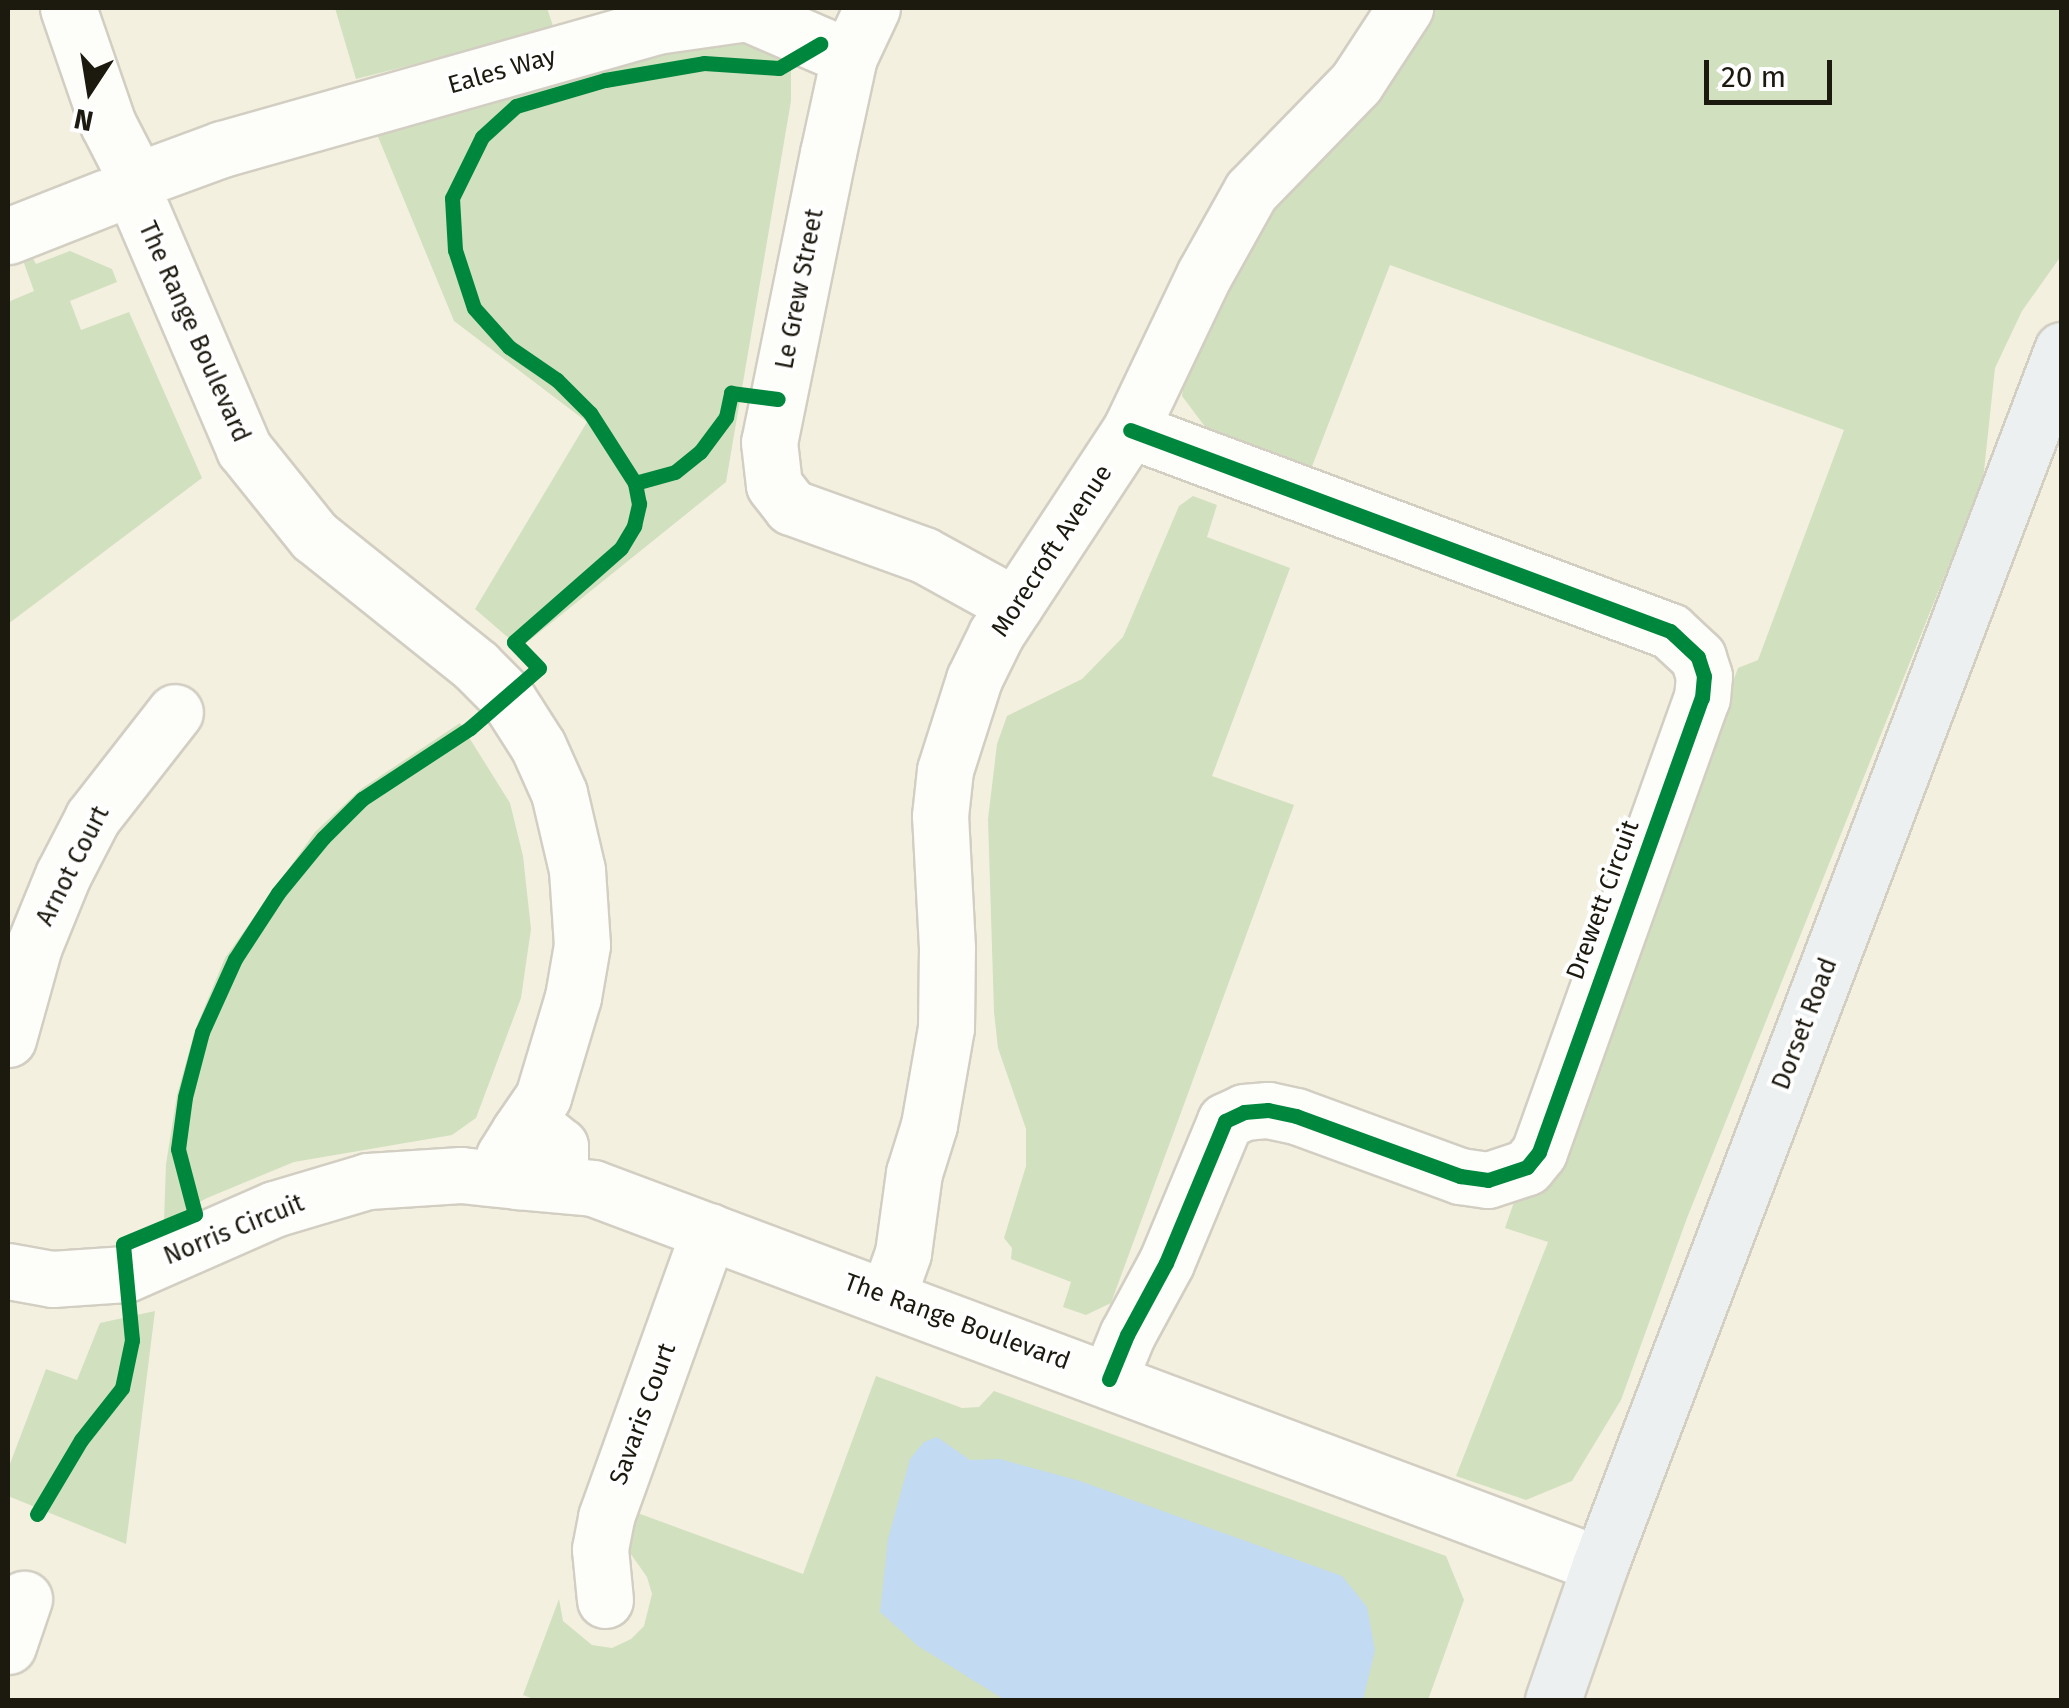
<!DOCTYPE html>
<html>
<head>
<meta charset="utf-8">
<style>
  body { margin:0 }
  #map { position:relative; width:2069px; height:1708px; overflow:hidden; background:#f4f0e0; font-family:"Fira Sans",sans-serif }
  div>[style] { position:absolute }
  [style*='--x'] { left:calc(var(--x)*1px); top:calc(var(--y)*1px); width:calc(var(--w)*1px); rotate:calc(var(--a)*1deg) }
  .green>* { inset:0; background:#d1e0be }
  .water>* { inset:0; background:#c2daf2 }
  .roads { filter:drop-shadow(2px 0 #d2cec2) drop-shadow(-2px 0 #d2cec2) drop-shadow(0 2px #d2cec2) drop-shadow(0 -2px #d2cec2) }
  .minor>* { height:55px; margin:-27.5px; padding:0 27.5px; transform-origin:27.5px; border-radius:27.5px; background:#fdfdfa }
  .major>* { height:55px; margin:-27.5px; padding:0 27.5px; transform-origin:27.5px; border-radius:27.5px; background:#ecf0f1 }
  .cycleway>* { height:15px; margin:-7.5px; padding:0 7.5px; transform-origin:7.5px; border-radius:7.5px; background:#00873e }
  span { translate:-50% -50%; white-space:nowrap; text-align:center; line-height:1.15; -webkit-text-stroke:8px #fff; paint-order:stroke }
  .street-label { font-size:25px; color:#1c190f }
  .frame { position:absolute; inset:0; border:10px solid #1c190f; pointer-events:none }
  .north { position:absolute; left:40px; top:40px; width:100px; height:100px; -webkit-text-stroke:8px #fff; paint-order:stroke; rotate:192deg; font-size:28px; font-weight:700; line-height:40px; text-align:center; color:#1c190f }
  .north::after { content:''; display:block; margin:auto; width:35px; height:45px; background:#1c190f; clip-path:polygon(50% 0,100% 100%,50% 72%,0 100%) }
  .scale { position:absolute; left:1704px; top:60px; width:128px; height:45px; box-sizing:border-box; border:5px solid #1c190f; border-top:0; padding-left:12px; font-size:30px; line-height:35px; white-space:nowrap; color:#1c190f; -webkit-text-stroke:8px #fff; paint-order:stroke }
</style>
</head>
<body>
<div id="map">
  <div class="green">
    <i style="clip-path:polygon(335px 8px,547px 8px,554px 29px,356px 79px)"></i>
    <i style="clip-path:polygon(1416px 8px,2061px 8px,2061px 256px,2022px 311px,1995px 368px,1983px 480px,1687px 1218px,1621px 1400px,1572px 1481px,1526px 1500px,1456px 1476px,1548px 1242px,1505px 1228px,1515px 1199px,1546px 1183px,1738px 668px,1758px 660px,1844px 430px,1390px 265px,1311px 469px,1206px 428px,1182px 396px,1185px 370px,1284px 172px)"></i>
    <i style="clip-path:polygon(712px 28px,791px 57px,791px 101px,726px 482px,520px 648px,475px 609px,587px 422px,454px 321px,374px 127px)"></i>
    <i style="clip-path:polygon(29px 251px,36px 264px,70px 251px,112px 269px,117px 282px,70px 301px,81px 330px,129px 312px,202px 478px,8px 624px,8px 302px,34px 291px,20px 252px)"></i>
    <i style="clip-path:polygon(1193px 496px,1217px 505px,1207px 537px,1290px 568px,1212px 776px,1294px 805px,1111px 1303px,1086px 1315px,1063px 1307px,1071px 1282px,1011px 1259px,1012px 1248px,1004px 1238px,1026px 1166px,1026px 1129px,998px 1048px,994px 1012px,988px 819px,997px 744px,1007px 716px,1082px 679px,1123px 637px,1179px 506px)"></i>
    <i style="clip-path:polygon(460px 723px,510px 803px,523px 856px,531px 929px,521px 998px,476px 1118px,452px 1135px,294px 1162px,207px 1198px,164px 1222px,166px 1164px,177px 1095px,195px 1030px,225px 958px,315px 832px,361px 789px)"></i>
    <i style="clip-path:polygon(155px 1311px,126px 1544px,8px 1496px,8px 1469px,46px 1369px,77px 1380px,100px 1323px)"></i>
    <i style="clip-path:polygon(876px 1376px,962px 1408px,979px 1407px,994px 1391px,1446px 1556px,1464px 1600px,1428px 1700px,536px 1700px,523px 1695px,559px 1599px,563px 1621px,592px 1645px,612px 1648px,631px 1639px,644px 1626px,652px 1594px,647px 1577px,628px 1550px,635px 1512px,803px 1574px)"></i>
  </div>
  <div class="water">
    <i style="clip-path:polygon(937px 1437px,970px 1460px,1000px 1459px,1080px 1481px,1342px 1576px,1367px 1607px,1375px 1650px,1363px 1700px,1005px 1700px,918px 1646px,880px 1612px,888px 1539px,910px 1459px,924px 1442px)"></i>
  </div>
  <div class="roads">
    <div class="minor">
      <i style="--x:68;--y:8;--w:123;--a:71"></i>
      <i style="--x:108;--y:124;--w:42;--a:62.8"></i>
      <i style="--x:872;--y:8;--w:54;--a:115.1"></i>
      <i style="--x:849;--y:57;--w:98;--a:102.3"></i>
      <i style="--x:828;--y:153;--w:295;--a:101.5"></i>
      <i style="--x:769;--y:442;--w:43;--a:83.4"></i>
      <i style="--x:774;--y:485;--w:28;--a:52"></i>
      <i style="--x:791;--y:507;--w:141;--a:19.8"></i>
      <i style="--x:924;--y:555;--w:104;--a:28.8"></i>
      <i style="--x:154;--y:174;--w:72;--a:-20.2"></i>
      <i style="--x:222;--y:149;--w:451;--a:-15.8"></i>
      <i style="--x:656;--y:26;--w:92;--a:-8.1"></i>
      <i style="--x:747;--y:13;--w:111;--a:23.3"></i>
      <i style="--x:142;--y:211;--w:259;--a:66.8"></i>
      <i style="--x:244;--y:449;--w:112;--a:51.2"></i>
      <i style="--x:314;--y:536;--w:208;--a:38.7"></i>
      <i style="--x:476;--y:666;--w:42;--a:45"></i>
      <i style="--x:506;--y:696;--w:59;--a:57.4"></i>
      <i style="--x:538;--y:746;--w:51;--a:65.9"></i>
      <i style="--x:559;--y:793;--w:79;--a:76.8"></i>
      <i style="--x:577;--y:870;--w:75;--a:86.2"></i>
      <i style="--x:582;--y:945;--w:53;--a:99.8"></i>
      <i style="--x:573;--y:997;--w:104;--a:106.7"></i>
      <i style="--x:543;--y:1097;--w:42;--a:124.4"></i>
      <i style="--x:8;--y:236;--w:106;--a:-21.5"></i>
      <i style="--x:8;--y:1039;--w:97;--a:-74.4"></i>
      <i style="--x:34;--y:946;--w:77;--a:-67.8"></i>
      <i style="--x:63;--y:875;--w:65;--a:-62.7"></i>
      <i style="--x:93;--y:817;--w:133;--a:-52"></i>
      <i style="--x:547;--y:1181;--w:21;--a:-51"></i>
      <i style="--x:560;--y:1165;--w:19;--a:-90"></i>
      <i style="--x:560;--y:1146;--w:27;--a:-141"></i>
      <i style="--x:539;--y:1129;--w:20;--a:171"></i>
      <i style="--x:519;--y:1132;--w:28;--a:122"></i>
      <i style="--x:504;--y:1156;--w:29;--a:61"></i>
      <i style="--x:518;--y:1181;--w:75;--a:5.3"></i>
      <i style="--x:593;--y:1188;--w:1075;--a:20.52"></i>
      <i style="--x:8;--y:1271;--w:45;--a:10.3"></i>
      <i style="--x:52;--y:1279;--w:74;--a:-3.9"></i>
      <i style="--x:126;--y:1274;--w:162;--a:-23.7"></i>
      <i style="--x:274;--y:1209;--w:98;--a:-16.6"></i>
      <i style="--x:368;--y:1181;--w:93;--a:-3.7"></i>
      <i style="--x:461;--y:1175;--w:57;--a:6"></i>
      <i style="--x:888;--y:1295;--w:45;--a:-70.3"></i>
      <i style="--x:903;--y:1253;--w:81;--a:-82.2"></i>
      <i style="--x:914;--y:1173;--w:50;--a:-72.6"></i>
      <i style="--x:929;--y:1125;--w:98;--a:-80.1"></i>
      <i style="--x:946;--y:1028;--w:80;--a:-89.3"></i>
      <i style="--x:947;--y:948;--w:132;--a:-93"></i>
      <i style="--x:940;--y:816;--w:46;--a:-83.8"></i>
      <i style="--x:945;--y:770;--w:96;--a:-72.3"></i>
      <i style="--x:974;--y:679;--w:50;--a:-63.9"></i>
      <i style="--x:996;--y:634;--w:244;--a:-56.7"></i>
      <i style="--x:1130;--y:430;--w:172;--a:-64.5"></i>
      <i style="--x:1204;--y:275;--w:96;--a:-60.8"></i>
      <i style="--x:1251;--y:191;--w:151;--a:-45.8"></i>
      <i style="--x:1356;--y:83;--w:90;--a:-56.8"></i>
      <i style="--x:1109;--y:1379;--w:48;--a:-67.8"></i>
      <i style="--x:1127;--y:1335;--w:82;--a:-61.6"></i>
      <i style="--x:1166;--y:1263;--w:154;--a:-67.4"></i>
      <i style="--x:1225;--y:1121;--w:21;--a:-25"></i>
      <i style="--x:1244;--y:1112;--w:24;--a:-5"></i>
      <i style="--x:1268;--y:1110;--w:29;--a:12"></i>
      <i style="--x:1296;--y:1116;--w:175;--a:20.1"></i>
      <i style="--x:1460;--y:1176;--w:28;--a:8"></i>
      <i style="--x:1488;--y:1180;--w:41;--a:-18.4"></i>
      <i style="--x:1527;--y:1167;--w:19;--a:-51"></i>
      <i style="--x:1539;--y:1152;--w:482;--a:-70.3"></i>
      <i style="--x:1702;--y:698;--w:22;--a:-85"></i>
      <i style="--x:1704;--y:676;--w:20;--a:-108"></i>
      <i style="--x:1698;--y:657;--w:38;--a:-137"></i>
      <i style="--x:1670;--y:631;--w:576;--a:-159.58"></i>
      <i style="--x:605;--y:1600;--w:51;--a:-95.6"></i>
      <i style="--x:600;--y:1549;--w:33;--a:-79"></i>
      <i style="--x:606;--y:1517;--w:304;--a:-70.2"></i>
      <i style="--x:8;--y:1646;--w:50;--a:-71.2"></i>
    </div>
    <div class="major">
      <i style="--x:1553;--y:1700;--w:143;--a:-70.8"></i>
      <i style="--x:1600;--y:1565;--w:1300;--a:-69.18"></i>
    </div>
  </div>
  <div class="cycleway">
    <i style="--x:635;--y:483;--w:41;--a:-15.4"></i>
    <i style="--x:675;--y:472;--w:32;--a:-39"></i>
    <i style="--x:700;--y:452;--w:44;--a:-53.4"></i>
    <i style="--x:726;--y:417;--w:25;--a:-78"></i>
    <i style="--x:731;--y:393;--w:47;--a:7.3"></i>
    <i style="--x:1109;--y:1379;--w:48;--a:-67.8"></i>
    <i style="--x:1127;--y:1335;--w:82;--a:-61.6"></i>
    <i style="--x:1166;--y:1263;--w:154;--a:-67.4"></i>
    <i style="--x:1225;--y:1121;--w:21;--a:-25"></i>
    <i style="--x:1244;--y:1112;--w:24;--a:-5"></i>
    <i style="--x:1268;--y:1110;--w:29;--a:12"></i>
    <i style="--x:1296;--y:1116;--w:175;--a:20.1"></i>
    <i style="--x:1460;--y:1176;--w:28;--a:8"></i>
    <i style="--x:1488;--y:1180;--w:41;--a:-18.4"></i>
    <i style="--x:1527;--y:1167;--w:19;--a:-51"></i>
    <i style="--x:1539;--y:1152;--w:482;--a:-70.3"></i>
    <i style="--x:1702;--y:698;--w:22;--a:-85"></i>
    <i style="--x:1704;--y:676;--w:20;--a:-108"></i>
    <i style="--x:1698;--y:657;--w:38;--a:-137"></i>
    <i style="--x:1670;--y:631;--w:576;--a:-159.58"></i>
    <i style="--x:37;--y:1514;--w:86;--a:-59.3"></i>
    <i style="--x:81;--y:1440;--w:66;--a:-51.7"></i>
    <i style="--x:122;--y:1388;--w:49;--a:-78.2"></i>
    <i style="--x:132;--y:1340;--w:96;--a:-95.4"></i>
    <i style="--x:123;--y:1244;--w:78;--a:-22.6"></i>
    <i style="--x:195;--y:1214;--w:67;--a:-104.7"></i>
    <i style="--x:178;--y:1149;--w:52;--a:-82.3"></i>
    <i style="--x:185;--y:1097;--w:67;--a:-75.3"></i>
    <i style="--x:202;--y:1032;--w:80;--a:-65.7"></i>
    <i style="--x:235;--y:959;--w:79;--a:-56.9"></i>
    <i style="--x:278;--y:893;--w:71;--a:-50.7"></i>
    <i style="--x:323;--y:838;--w:55;--a:-45"></i>
    <i style="--x:362;--y:799;--w:129;--a:-33.3"></i>
    <i style="--x:470;--y:728;--w:91;--a:-41"></i>
    <i style="--x:539;--y:668;--w:36;--a:-134"></i>
    <i style="--x:514;--y:642;--w:142;--a:-41.3"></i>
    <i style="--x:621;--y:548;--w:26;--a:-59"></i>
    <i style="--x:634;--y:526;--w:23;--a:-77"></i>
    <i style="--x:639;--y:504;--w:21;--a:-101"></i>
    <i style="--x:635;--y:483;--w:83;--a:-122.7"></i>
    <i style="--x:590;--y:413;--w:47;--a:-135"></i>
    <i style="--x:557;--y:380;--w:58;--a:-145.5"></i>
    <i style="--x:509;--y:347;--w:52;--a:-131.9"></i>
    <i style="--x:474;--y:308;--w:61;--a:-108.1"></i>
    <i style="--x:455;--y:250;--w:52;--a:-93.3"></i>
    <i style="--x:452;--y:198;--w:68;--a:-63.8"></i>
    <i style="--x:482;--y:137;--w:46;--a:-42.4"></i>
    <i style="--x:516;--y:106;--w:93;--a:-16.3"></i>
    <i style="--x:605;--y:80;--w:100;--a:-9.7"></i>
    <i style="--x:704;--y:63;--w:75;--a:3.8"></i>
    <i style="--x:779;--y:68;--w:48;--a:-30.3"></i>
  </div>
  <div class="street-label">
    <span style="left:502px;top:71px;rotate:-16deg">Eales Way</span>
    <span style="left:800px;top:289px;rotate:-79deg">Le Grew Street</span>
    <span style="left:194px;top:332px;rotate:66deg">The Range Boulevard</span>
    <span style="left:1052px;top:551px;rotate:-57deg">Morecroft Avenue</span>
    <span style="left:73px;top:866px;rotate:-63deg">Arnot Court</span>
    <span style="left:1603px;top:900px;rotate:-70deg">Drewett Circuit</span>
    <span style="left:1805px;top:1024px;rotate:-69deg">Dorset Road</span>
    <span style="left:234px;top:1230px;rotate:-22deg">Norris Circuit</span>
    <span style="left:957px;top:1322px;rotate:20deg">The Range Boulevard</span>
    <span style="left:643px;top:1414px;rotate:-70deg">Savaris Court</span>
  </div>
  <div class="frame"></div>
  <div class="north">N</div>
  <div class="scale">20 m</div>
</div>
</body>
</html>
